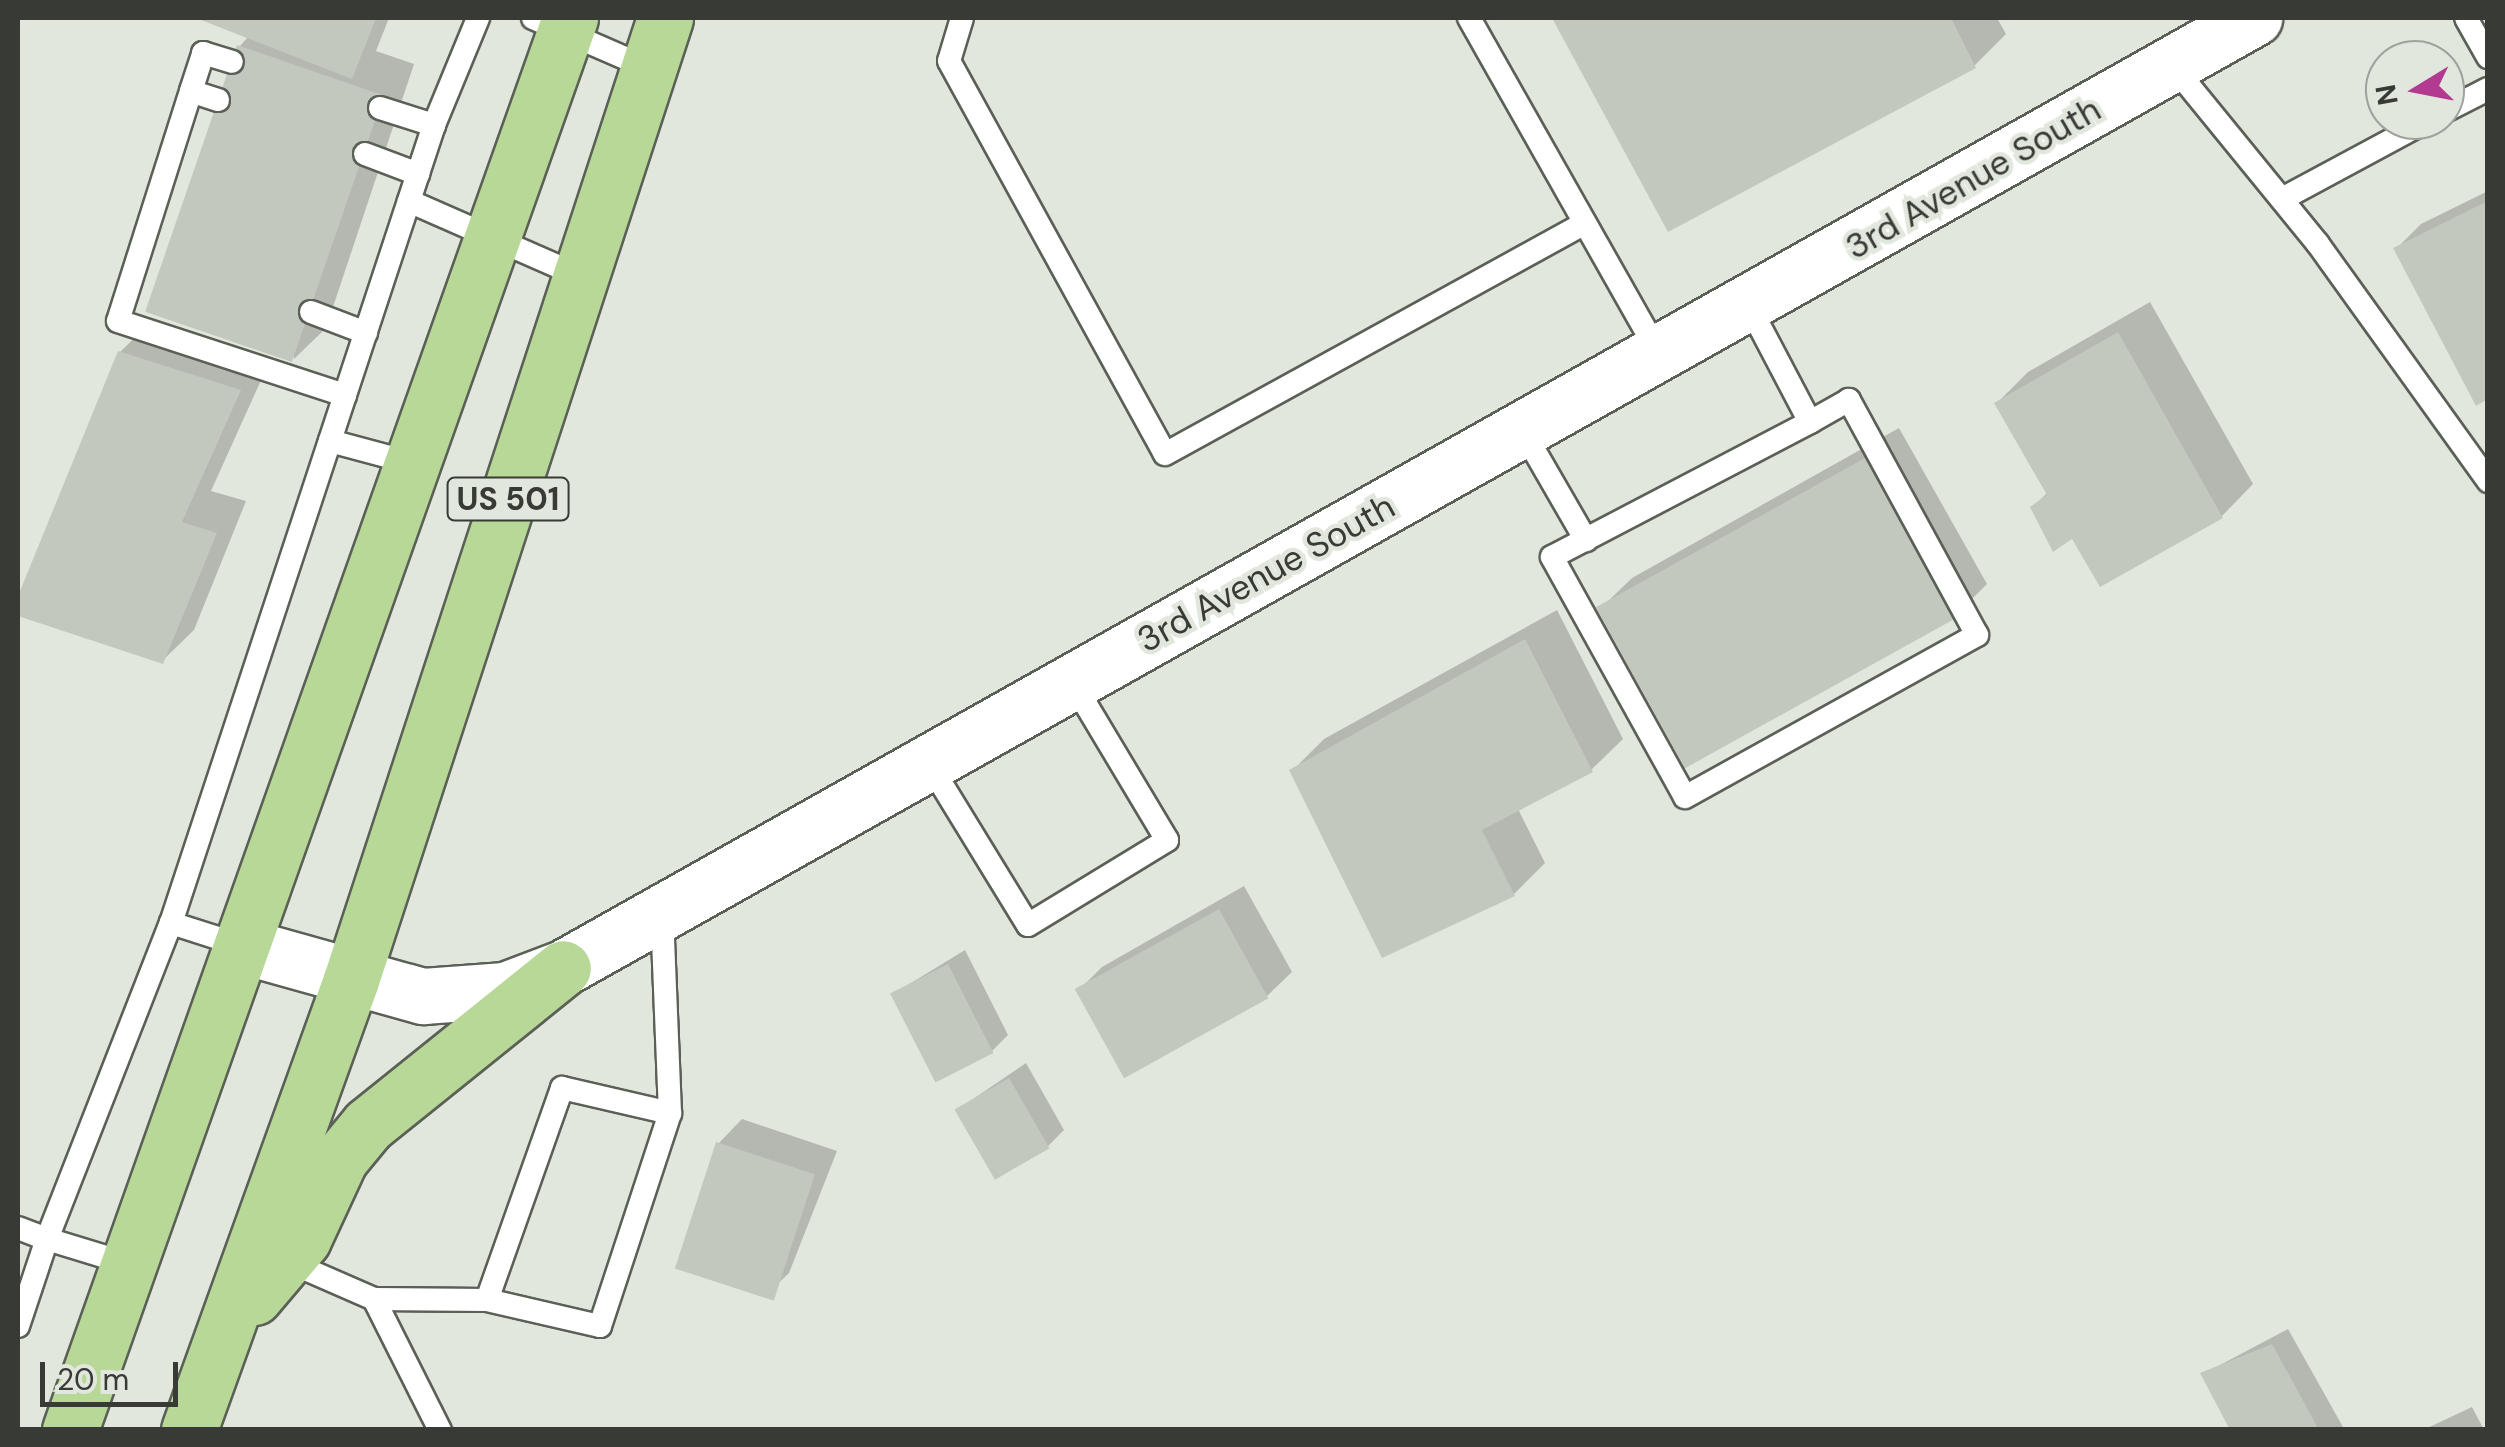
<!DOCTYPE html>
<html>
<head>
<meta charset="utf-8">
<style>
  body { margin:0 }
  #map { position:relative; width:2505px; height:1447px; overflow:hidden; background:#e1e7dc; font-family:"DM Sans",sans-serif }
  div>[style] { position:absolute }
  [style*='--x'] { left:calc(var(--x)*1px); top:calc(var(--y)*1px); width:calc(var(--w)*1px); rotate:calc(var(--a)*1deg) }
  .shadow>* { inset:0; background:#0003 }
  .building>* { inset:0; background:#c2c8be; transform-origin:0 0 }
  .roads { filter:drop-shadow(2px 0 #5b6057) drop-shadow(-2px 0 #5b6057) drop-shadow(0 2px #5b6057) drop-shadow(0 -2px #5b6057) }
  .service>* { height:22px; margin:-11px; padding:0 11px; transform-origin:11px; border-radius:11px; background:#fff }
  .secondary>* { height:55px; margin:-27.5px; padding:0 27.5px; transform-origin:27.5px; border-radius:27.5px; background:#fff }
  .primary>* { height:55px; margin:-27.5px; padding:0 27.5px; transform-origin:27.5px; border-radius:27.5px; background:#b8d897 }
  span { translate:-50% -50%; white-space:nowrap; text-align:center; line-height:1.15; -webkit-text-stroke:9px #e1e7dc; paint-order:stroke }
  .shield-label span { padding:2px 8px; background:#e1e7dc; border:2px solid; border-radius:8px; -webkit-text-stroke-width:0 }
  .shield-label { font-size:32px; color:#383a36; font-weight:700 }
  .street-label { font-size:35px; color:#383a36 }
  .frame { position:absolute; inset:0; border:20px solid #383a36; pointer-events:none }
  .north { position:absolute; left:2365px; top:40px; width:100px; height:100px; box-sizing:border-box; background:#e1e7dc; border:2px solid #9da29a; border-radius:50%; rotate:260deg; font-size:28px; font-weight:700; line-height:40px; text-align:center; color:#383a36 }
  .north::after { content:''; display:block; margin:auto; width:35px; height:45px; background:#b23b91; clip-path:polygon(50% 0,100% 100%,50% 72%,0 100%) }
  .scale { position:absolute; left:40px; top:1362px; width:138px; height:45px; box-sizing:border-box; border:5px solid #383a36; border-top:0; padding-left:12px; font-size:30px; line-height:35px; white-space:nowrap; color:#383a36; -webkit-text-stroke:8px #e1e7dc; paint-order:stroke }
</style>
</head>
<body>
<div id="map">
  <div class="shadow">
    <i style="clip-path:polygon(202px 18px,389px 18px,376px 51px,414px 64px,326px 328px,294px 359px,239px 47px,249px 36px)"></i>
    <i style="clip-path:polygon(1555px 18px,1997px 18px,2006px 34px,1974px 66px,1669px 229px)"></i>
    <i style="clip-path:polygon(2488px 191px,2488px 396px,2396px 249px,2421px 224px)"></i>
    <i style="clip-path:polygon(2150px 302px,2253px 484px,2222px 516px,2073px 536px,2033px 507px,2048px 492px,1997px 403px,2028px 372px)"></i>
    <i style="clip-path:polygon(152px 321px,271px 358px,211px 491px,246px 501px,194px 630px,162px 661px,18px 613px,120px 352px)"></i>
    <i style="clip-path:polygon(1899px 428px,1987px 584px,1955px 616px,1600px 609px,1632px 578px)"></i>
    <i style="clip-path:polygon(1557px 610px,1623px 739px,1591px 770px,1518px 809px,1545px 863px,1514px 894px,1292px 771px,1324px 739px)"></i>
    <i style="clip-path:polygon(1244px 886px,1292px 972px,1267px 996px,1078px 991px,1102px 967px)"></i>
    <i style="clip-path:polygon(965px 950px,1008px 1035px,992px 1051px,893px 994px)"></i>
    <i style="clip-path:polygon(1026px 1063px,1064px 1130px,1048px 1146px,957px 1110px)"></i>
    <i style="clip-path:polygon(742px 1119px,837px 1151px,789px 1273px,764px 1297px,718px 1144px)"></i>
    <i style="clip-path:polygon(2288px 1329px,2343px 1427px,2233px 1430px,2203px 1374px)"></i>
    <i style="clip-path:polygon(2472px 1407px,2484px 1430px,2423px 1430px)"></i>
  </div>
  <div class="building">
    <i style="clip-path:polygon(196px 18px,376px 18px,352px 79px)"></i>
    <i style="clip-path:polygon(1552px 18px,1951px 18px,1976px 68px,1668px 232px)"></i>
    <i style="left:237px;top:45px;width:155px;height:282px;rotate:19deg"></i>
    <i style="clip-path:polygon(2488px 201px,2488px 399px,2476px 406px,2393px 248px)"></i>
    <i style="clip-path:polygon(2118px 332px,2223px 518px,2100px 587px,2072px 539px,2053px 552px,2030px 507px,2047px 495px,1994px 403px)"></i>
    <i style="clip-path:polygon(118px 351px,241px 390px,182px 522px,217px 533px,163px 664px,18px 616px,18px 596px)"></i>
    <i style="left:1867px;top:457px;width:184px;height:310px;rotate:61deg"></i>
    <i style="clip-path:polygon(1525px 639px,1593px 772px,1482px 830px,1515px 896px,1382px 958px,1289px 770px)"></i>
    <i style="left:1219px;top:909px;width:102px;height:165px;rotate:61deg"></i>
    <i style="left:948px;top:964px;width:100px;height:65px;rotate:63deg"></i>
    <i style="left:1009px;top:1078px;width:81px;height:63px;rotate:60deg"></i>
    <i style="left:716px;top:1142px;width:104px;height:133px;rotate:18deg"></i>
    <i style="clip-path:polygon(2272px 1344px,2319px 1430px,2230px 1430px,2200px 1373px)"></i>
  </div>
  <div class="roads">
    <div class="service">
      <i style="--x:533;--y:18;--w:125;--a:23.5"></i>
      <i style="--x:962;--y:18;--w:45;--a:106.8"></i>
      <i style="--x:949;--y:61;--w:448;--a:61.2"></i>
      <i style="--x:1165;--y:454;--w:479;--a:-28.8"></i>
      <i style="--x:1469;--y:18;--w:384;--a:60.5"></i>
      <i style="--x:2466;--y:18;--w:45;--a:60.6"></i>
      <i style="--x:2172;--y:65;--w:231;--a:50.8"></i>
      <i style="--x:2318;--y:244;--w:292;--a:54.3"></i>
      <i style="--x:191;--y:91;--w:40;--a:-72"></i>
      <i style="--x:203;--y:53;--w:30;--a:17"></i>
      <i style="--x:218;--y:100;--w:28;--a:-162"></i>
      <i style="--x:191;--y:91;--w:241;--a:107.6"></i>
      <i style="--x:118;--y:321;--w:239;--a:18.1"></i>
      <i style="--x:380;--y:108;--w:57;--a:17.5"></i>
      <i style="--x:2445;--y:111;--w:48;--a:-27.1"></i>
      <i style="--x:365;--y:154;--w:57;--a:20.7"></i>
      <i style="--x:2282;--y:199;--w:167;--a:-28.3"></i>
      <i style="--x:409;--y:201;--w:187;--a:23.7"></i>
      <i style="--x:1749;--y:306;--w:131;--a:62.3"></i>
      <i style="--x:1810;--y:422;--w:291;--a:152.4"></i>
      <i style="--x:1552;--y:557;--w:274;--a:61"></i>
      <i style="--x:1685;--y:797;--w:334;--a:-29"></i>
      <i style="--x:1977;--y:635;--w:268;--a:-118.6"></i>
      <i style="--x:1849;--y:400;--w:45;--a:150.6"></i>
      <i style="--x:311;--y:312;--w:59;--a:20.9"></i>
      <i style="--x:1523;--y:431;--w:126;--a:60"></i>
      <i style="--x:330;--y:441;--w:85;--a:15"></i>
      <i style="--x:928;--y:762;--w:191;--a:58.5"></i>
      <i style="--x:1028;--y:925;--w:163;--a:-31.4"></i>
      <i style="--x:1167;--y:840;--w:185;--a:-120.9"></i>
      <i style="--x:243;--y:946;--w:76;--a:-162.3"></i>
      <i style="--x:171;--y:923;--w:840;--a:-71.76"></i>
      <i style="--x:434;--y:125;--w:116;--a:-67.6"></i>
      <i style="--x:18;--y:1228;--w:31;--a:21"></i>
      <i style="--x:47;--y:1239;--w:339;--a:-68.6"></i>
      <i style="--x:287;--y:1261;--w:95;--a:23.6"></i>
      <i style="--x:374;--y:1299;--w:113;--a:0.5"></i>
      <i style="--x:487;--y:1300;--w:116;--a:13"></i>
      <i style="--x:600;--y:1326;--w:224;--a:-71.8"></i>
      <i style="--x:670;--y:1113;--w:200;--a:-92.3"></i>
      <i style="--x:374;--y:1299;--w:147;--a:63.3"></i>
      <i style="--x:487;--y:1300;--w:225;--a:-70.5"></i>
      <i style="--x:562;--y:1088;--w:111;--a:13"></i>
      <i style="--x:18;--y:1326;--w:92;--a:-71.6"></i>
      <i style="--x:47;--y:1239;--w:89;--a:17"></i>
    </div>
    <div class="secondary">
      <i style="--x:247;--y:947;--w:183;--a:15.6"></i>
      <i style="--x:423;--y:996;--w:82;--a:-4.2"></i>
      <i style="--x:505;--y:990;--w:62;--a:-20.8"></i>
      <i style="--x:563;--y:968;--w:1940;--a:-29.33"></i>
    </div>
    <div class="primary">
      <i style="--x:254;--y:1297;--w:76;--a:-49.8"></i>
      <i style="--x:303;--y:1239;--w:88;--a:-65.2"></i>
      <i style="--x:340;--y:1159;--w:44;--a:-50.5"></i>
      <i style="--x:368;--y:1125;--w:250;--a:-38.8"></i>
      <i style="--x:70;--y:1430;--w:1498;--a:-70.5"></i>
      <i style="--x:189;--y:1430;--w:478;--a:-70.2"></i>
      <i style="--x:351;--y:980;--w:1012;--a:-71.92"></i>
    </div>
  </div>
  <div class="shield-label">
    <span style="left:508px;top:499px">US 501</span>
  </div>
  <div class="street-label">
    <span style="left:1973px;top:178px;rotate:-30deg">3rd Avenue South</span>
    <span style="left:1266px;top:573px;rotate:-29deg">3rd Avenue South</span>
  </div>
  <div class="frame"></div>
  <div class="north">N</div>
  <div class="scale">20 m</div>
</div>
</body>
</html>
